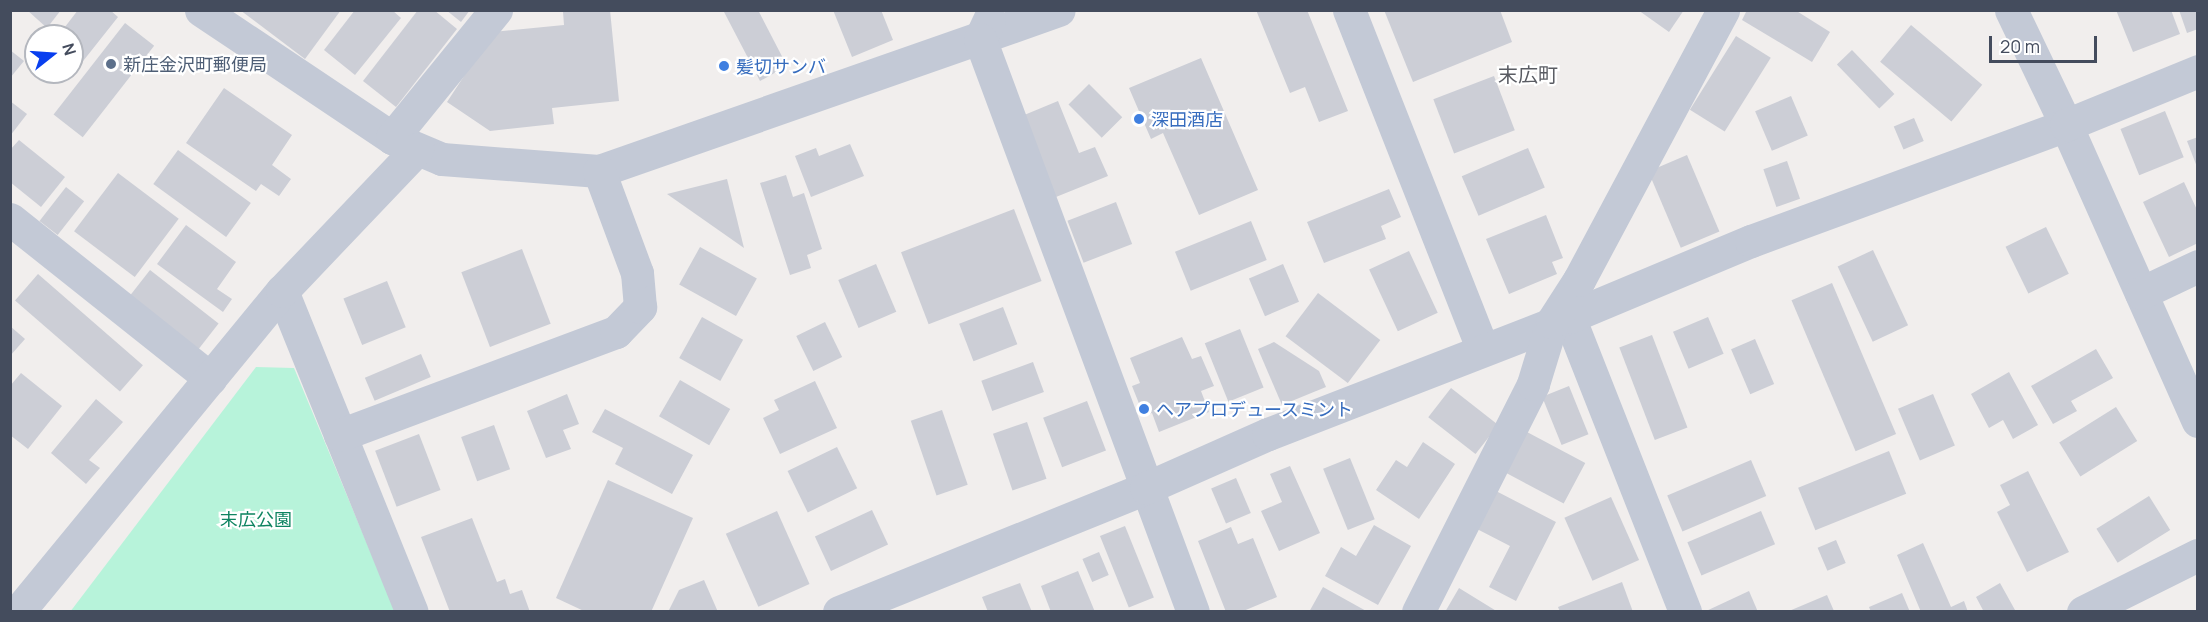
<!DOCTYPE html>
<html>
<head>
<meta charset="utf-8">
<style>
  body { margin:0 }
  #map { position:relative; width:2208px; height:622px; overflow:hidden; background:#f1eeed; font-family:Manrope,"Noto Sans JP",sans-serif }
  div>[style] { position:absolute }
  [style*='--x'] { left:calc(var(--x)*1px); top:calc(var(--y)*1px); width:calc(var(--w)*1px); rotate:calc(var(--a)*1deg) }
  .green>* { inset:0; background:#b7f3da }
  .building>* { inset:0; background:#ccced6; transform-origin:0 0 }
  .minor>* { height:33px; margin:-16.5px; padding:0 16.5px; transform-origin:16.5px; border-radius:16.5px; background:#c3c9d6 }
  .dots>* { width:16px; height:16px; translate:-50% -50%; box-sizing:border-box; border:3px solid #fff; border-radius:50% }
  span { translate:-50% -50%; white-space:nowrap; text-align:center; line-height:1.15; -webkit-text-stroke:4.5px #fff; paint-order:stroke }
  .service-label { font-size:18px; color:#4e5e75 }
  .left { translate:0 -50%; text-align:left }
  .shop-label { font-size:18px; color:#366cbe }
  .park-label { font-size:18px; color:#0f8461 }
  .neighbourhood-label { font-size:20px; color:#5a5c63 }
  .frame { position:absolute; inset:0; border:12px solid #444c5d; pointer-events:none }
  .north { position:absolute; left:24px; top:24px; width:60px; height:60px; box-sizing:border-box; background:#fff; border:2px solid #b4b7be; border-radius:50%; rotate:73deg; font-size:16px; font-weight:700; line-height:24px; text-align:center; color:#444c5d }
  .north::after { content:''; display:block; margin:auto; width:21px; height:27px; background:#093fef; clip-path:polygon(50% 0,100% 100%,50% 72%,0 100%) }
  .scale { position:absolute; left:1989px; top:36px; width:108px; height:27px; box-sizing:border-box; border:3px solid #444c5d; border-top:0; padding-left:8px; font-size:18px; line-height:21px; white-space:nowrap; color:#444c5d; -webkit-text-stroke:4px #fff; paint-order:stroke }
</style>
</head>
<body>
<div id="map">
  <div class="green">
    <i style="clip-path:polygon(256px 367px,294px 368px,395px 611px,70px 612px)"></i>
  </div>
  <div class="building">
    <i style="clip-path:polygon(27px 10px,61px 10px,47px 28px)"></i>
    <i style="clip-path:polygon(78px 10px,110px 10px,118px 17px,76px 70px,72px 67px,72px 36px,58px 36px)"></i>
    <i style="clip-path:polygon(240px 10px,341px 10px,305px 59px)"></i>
    <i style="clip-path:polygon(355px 10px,392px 10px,401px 18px,355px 75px,324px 50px)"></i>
    <i style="clip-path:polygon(418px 10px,434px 10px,457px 29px,396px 107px,363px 81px)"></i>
    <i style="clip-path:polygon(446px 10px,470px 10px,461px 22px)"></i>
    <i style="clip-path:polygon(610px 10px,619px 101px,552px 108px,554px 124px,490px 131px,447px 102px,493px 32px,564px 25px,563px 12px)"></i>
    <i style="clip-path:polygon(723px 10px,758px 10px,787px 66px,760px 81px)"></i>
    <i style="clip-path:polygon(833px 10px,881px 10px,893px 40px,852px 57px)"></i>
    <i style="clip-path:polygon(1256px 10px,1307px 10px,1348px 111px,1319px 122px,1305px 87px,1290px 93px)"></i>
    <i style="clip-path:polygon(1384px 10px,1500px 10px,1512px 42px,1413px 82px)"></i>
    <i style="clip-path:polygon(1638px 10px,1684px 10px,1669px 32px)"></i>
    <i style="clip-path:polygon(1747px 10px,1795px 10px,1830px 32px,1812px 62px,1742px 20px)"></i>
    <i style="clip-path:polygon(2116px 10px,2171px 10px,2180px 34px,2133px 52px)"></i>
    <i style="clip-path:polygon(2179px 10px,2198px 10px,2198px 29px,2187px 33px)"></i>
    <i style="left:125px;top:23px;width:37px;height:116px;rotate:38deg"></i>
    <i style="left:1911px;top:25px;width:93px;height:48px;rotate:40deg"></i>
    <i style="left:1736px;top:36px;width:41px;height:87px;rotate:32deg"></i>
    <i style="clip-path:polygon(10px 50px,24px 61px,10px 78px)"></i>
    <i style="left:1852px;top:50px;width:61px;height:21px;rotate:46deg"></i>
    <i style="clip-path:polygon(1201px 58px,1258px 190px,1199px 215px,1163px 133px,1151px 139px,1129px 88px)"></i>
    <i style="left:1494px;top:76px;width:58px;height:65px;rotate:69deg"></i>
    <i style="left:1089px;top:84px;width:47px;height:29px;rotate:45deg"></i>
    <i style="clip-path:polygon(224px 88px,292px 135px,272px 165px,291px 179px,279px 196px,261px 184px,256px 191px,186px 143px)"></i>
    <i style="left:1791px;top:96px;width:43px;height:39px;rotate:67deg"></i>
    <i style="clip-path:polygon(10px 101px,27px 114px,10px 136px)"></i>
    <i style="clip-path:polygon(1058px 101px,1079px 153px,1095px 147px,1108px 176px,1051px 199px,1017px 118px)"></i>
    <i style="left:2165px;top:111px;width:50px;height:48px;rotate:68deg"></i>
    <i style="left:1914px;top:118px;width:25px;height:22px;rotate:67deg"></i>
    <i style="clip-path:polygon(2198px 137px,2198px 167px,2197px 167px,2187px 141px)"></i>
    <i style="clip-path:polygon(19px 140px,65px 177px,41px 207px,10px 182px,10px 150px)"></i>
    <i style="clip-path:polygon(850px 144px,864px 176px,811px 197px,795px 156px,816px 148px,819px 156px)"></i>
    <i style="left:1528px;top:148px;width:43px;height:72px;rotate:67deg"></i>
    <i style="left:178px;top:150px;width:90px;height:42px;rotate:36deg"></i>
    <i style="left:1687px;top:155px;width:83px;height:42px;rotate:67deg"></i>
    <i style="left:1787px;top:161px;width:40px;height:25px;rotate:71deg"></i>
    <i style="left:118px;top:173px;width:76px;height:73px;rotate:37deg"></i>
    <i style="clip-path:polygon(786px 175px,793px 197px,804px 193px,822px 249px,807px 255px,811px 268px,790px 275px,760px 183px)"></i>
    <i style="clip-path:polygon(727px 179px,744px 248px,667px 194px)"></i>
    <i style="clip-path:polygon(2184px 182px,2198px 212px,2198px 243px,2169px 257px,2143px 202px)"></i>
    <i style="left:66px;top:187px;width:23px;height:43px;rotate:38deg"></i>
    <i style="clip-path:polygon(1389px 189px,1401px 217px,1381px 226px,1386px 239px,1324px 263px,1307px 222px)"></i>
    <i style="left:1116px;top:202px;width:45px;height:52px;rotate:69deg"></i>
    <i style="left:1014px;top:209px;width:77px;height:121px;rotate:69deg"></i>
    <i style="clip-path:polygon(1546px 215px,1563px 258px,1552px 262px,1557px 274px,1509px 294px,1486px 239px)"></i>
    <i style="left:1251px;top:221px;width:42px;height:82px;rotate:68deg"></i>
    <i style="clip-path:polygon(186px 225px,236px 262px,217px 289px,232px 299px,223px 312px,157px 264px)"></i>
    <i style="left:2046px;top:227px;width:52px;height:45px;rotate:64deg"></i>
    <i style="left:700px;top:247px;width:65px;height:43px;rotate:29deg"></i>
    <i style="left:522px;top:249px;width:80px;height:65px;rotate:69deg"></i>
    <i style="left:1873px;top:250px;width:83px;height:39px;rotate:65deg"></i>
    <i style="left:1409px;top:251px;width:68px;height:44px;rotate:65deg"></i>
    <i style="left:876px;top:264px;width:52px;height:41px;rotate:67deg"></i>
    <i style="left:1283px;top:264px;width:41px;height:37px;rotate:67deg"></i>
    <i style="left:150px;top:270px;width:87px;height:38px;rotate:38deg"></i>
    <i style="left:38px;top:274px;width:139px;height:35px;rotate:41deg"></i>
    <i style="left:387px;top:281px;width:50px;height:47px;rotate:68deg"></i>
    <i style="left:1832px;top:283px;width:164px;height:44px;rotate:67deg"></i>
    <i style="left:1318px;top:293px;width:78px;height:54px;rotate:37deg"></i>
    <i style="left:1003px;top:307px;width:40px;height:47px;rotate:69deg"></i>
    <i style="left:702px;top:317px;width:47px;height:47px;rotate:29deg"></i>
    <i style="left:1708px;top:317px;width:40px;height:38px;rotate:67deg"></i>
    <i style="left:825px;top:322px;width:39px;height:32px;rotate:64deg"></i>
    <i style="clip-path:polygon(10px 326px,25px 339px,10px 356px)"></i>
    <i style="left:1240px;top:329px;width:63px;height:38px;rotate:68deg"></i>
    <i style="left:1652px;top:335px;width:99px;height:35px;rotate:69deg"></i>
    <i style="clip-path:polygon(1182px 337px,1192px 359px,1201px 356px,1214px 386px,1201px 391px,1209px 412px,1159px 432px,1152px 413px,1144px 416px,1132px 386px,1140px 383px,1130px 358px)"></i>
    <i style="left:1755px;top:339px;width:49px;height:26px;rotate:67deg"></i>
    <i style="clip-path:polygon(1274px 342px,1319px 371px,1326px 387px,1282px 405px,1258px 349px)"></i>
    <i style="clip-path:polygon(2096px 349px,2113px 378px,2071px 401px,2077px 411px,2053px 424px,2031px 386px)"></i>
    <i style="left:421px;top:354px;width:25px;height:61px;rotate:67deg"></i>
    <i style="left:1033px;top:362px;width:32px;height:55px;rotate:70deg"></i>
    <i style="clip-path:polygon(2009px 372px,2038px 425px,2013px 439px,2003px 420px,1989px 428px,1971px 394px)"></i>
    <i style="clip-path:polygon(21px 373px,62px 406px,28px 449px,10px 435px,10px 386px)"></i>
    <i style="left:680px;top:380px;width:58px;height:42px;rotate:30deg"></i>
    <i style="clip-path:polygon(815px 381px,837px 428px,780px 454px,763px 418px,779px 410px,774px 400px)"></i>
    <i style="left:1569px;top:386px;width:52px;height:29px;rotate:68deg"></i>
    <i style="left:1451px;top:388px;width:60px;height:37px;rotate:38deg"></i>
    <i style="clip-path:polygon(567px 394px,579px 424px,563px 430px,571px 449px,546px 458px,527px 411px)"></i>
    <i style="left:1933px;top:394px;width:56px;height:38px;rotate:67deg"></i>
    <i style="clip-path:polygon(96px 399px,123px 422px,89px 460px,100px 468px,86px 484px,51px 453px)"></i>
    <i style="left:1087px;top:401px;width:53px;height:47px;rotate:69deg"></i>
    <i style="left:2116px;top:407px;width:40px;height:67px;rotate:58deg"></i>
    <i style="clip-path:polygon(605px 409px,693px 455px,672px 494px,615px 464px,623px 448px,592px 432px)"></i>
    <i style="left:942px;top:410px;width:79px;height:33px;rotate:71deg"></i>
    <i style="left:1027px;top:422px;width:60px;height:36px;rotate:71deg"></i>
    <i style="left:494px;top:425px;width:47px;height:35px;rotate:70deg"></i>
    <i style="left:1527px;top:432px;width:66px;height:46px;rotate:28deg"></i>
    <i style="left:419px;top:434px;width:60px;height:47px;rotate:69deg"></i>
    <i style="clip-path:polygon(1423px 442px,1455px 464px,1419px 519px,1376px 490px,1396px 460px,1407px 467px)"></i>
    <i style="left:837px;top:447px;width:46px;height:55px;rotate:64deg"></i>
    <i style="left:1889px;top:451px;width:46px;height:98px;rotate:68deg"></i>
    <i style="left:1350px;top:458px;width:66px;height:29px;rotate:68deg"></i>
    <i style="left:1751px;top:460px;width:39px;height:91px;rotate:67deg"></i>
    <i style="clip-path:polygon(1290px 466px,1320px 533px,1279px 551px,1261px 511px,1282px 502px,1270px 474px)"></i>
    <i style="clip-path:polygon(2028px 471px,2069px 552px,2027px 572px,1997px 512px,2010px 505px,2000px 485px)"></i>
    <i style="left:1236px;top:478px;width:38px;height:27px;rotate:67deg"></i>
    <i style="clip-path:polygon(608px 480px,693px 518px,651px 612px,586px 612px,556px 598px)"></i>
    <i style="clip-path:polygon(1496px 491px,1556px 522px,1516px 601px,1489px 587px,1510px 546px,1477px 529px)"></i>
    <i style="left:2149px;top:496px;width:40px;height:62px;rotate:58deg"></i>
    <i style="left:1611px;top:497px;width:69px;height:51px;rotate:66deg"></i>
    <i style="left:872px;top:510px;width:38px;height:63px;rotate:65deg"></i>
    <i style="left:777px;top:511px;width:80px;height:56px;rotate:66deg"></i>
    <i style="left:1761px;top:511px;width:36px;height:80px;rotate:67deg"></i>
    <i style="clip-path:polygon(472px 518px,497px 582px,505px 579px,510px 594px,522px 590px,530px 612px,450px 612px,421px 537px)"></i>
    <i style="clip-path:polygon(1374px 525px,1411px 546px,1378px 605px,1325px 576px,1341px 547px,1356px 556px)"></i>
    <i style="left:1125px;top:526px;width:77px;height:27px;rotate:68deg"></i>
    <i style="clip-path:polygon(1231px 527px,1238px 544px,1253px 538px,1277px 597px,1241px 612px,1226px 612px,1198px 541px)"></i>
    <i style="left:1836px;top:540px;width:25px;height:20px;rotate:67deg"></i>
    <i style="clip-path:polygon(1923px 543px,1951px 607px,1964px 601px,1968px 612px,1921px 612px,1897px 555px)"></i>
    <i style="left:1099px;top:552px;width:25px;height:18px;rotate:67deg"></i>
    <i style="clip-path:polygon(1078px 571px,1095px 612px,1051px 612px,1041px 586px)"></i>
    <i style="clip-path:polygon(704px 580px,718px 612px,668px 612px,679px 590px)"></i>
    <i style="clip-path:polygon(1622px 582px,1633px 612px,1560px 612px,1558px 607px)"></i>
    <i style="clip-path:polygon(1020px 583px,1032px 612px,988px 612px,982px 597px)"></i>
    <i style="clip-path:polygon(2000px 583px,2015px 610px,1984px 612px,1976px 597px)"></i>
    <i style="clip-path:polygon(1323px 587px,1368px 612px,1309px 612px)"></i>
    <i style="clip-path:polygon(1459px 588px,1498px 612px,1445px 612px)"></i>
    <i style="clip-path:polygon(1749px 591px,1758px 612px,1704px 612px)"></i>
    <i style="clip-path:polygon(1902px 593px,1910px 612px,1871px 612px,1869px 607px)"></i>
    <i style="clip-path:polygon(1827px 595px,1834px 611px,1789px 611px)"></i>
  </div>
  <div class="minor">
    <i style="--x:201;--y:10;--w:230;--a:33.8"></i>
    <i style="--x:392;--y:138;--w:54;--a:22.8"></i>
    <i style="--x:442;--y:159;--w:157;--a:4.4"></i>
    <i style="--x:599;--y:171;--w:487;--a:-19.3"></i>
    <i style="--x:1349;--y:10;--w:365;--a:68.5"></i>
    <i style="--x:2011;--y:10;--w:127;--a:64.4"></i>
    <i style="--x:2066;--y:125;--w:324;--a:66"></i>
    <i style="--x:989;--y:20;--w:21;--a:115"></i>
    <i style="--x:980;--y:39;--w:611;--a:69.61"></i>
    <i style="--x:392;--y:138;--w:165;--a:-50.9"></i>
    <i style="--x:10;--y:219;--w:256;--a:38.5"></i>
    <i style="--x:282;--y:291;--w:346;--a:68"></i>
    <i style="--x:2141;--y:293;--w:63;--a:-25.3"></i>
    <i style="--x:1569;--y:317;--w:317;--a:68.5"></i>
    <i style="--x:340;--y:435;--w:295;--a:-20.5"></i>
    <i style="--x:616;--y:332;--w:35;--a:-46"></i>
    <i style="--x:640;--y:307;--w:34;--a:-95"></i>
    <i style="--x:637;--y:273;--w:109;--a:-110.4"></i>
    <i style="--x:18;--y:612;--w:416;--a:-50.6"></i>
    <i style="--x:282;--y:291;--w:196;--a:-46.4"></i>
    <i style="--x:839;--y:612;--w:331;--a:-22"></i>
    <i style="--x:1146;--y:488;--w:133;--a:-23.9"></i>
    <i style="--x:1268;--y:434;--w:323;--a:-21.2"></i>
    <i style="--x:1569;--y:317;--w:197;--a:-22.7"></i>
    <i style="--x:1751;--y:241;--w:336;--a:-20.2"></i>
    <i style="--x:2066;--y:125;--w:143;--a:-22.2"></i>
    <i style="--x:1418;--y:612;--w:255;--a:-63.2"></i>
    <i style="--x:1533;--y:384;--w:65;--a:-73"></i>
    <i style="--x:1552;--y:322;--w:50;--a:-57.3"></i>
    <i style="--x:1579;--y:280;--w:306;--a:-61.9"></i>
    <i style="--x:2083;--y:612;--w:128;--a:-26.4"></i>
  </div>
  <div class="dots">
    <i style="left:111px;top:64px;background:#5c6f8a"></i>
    <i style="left:724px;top:66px;background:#3f7fe0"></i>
    <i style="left:1139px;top:119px;background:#3f7fe0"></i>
    <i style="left:1144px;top:409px;background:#3f7fe0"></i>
  </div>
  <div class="service-label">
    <span class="left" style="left:123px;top:64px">新庄金沢町郵便局</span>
  </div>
  <div class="shop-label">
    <span class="left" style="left:736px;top:66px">髪切サンバ</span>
    <span class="left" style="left:1151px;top:119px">深田酒店</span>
    <span class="left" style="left:1156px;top:409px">ヘアプロデュースミント</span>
  </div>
  <div class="park-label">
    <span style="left:256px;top:519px">末広公園</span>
  </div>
  <div class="neighbourhood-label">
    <span style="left:1528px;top:74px">末広町</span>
  </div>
  <div class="frame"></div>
  <div class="north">N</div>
  <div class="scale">20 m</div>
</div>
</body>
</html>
